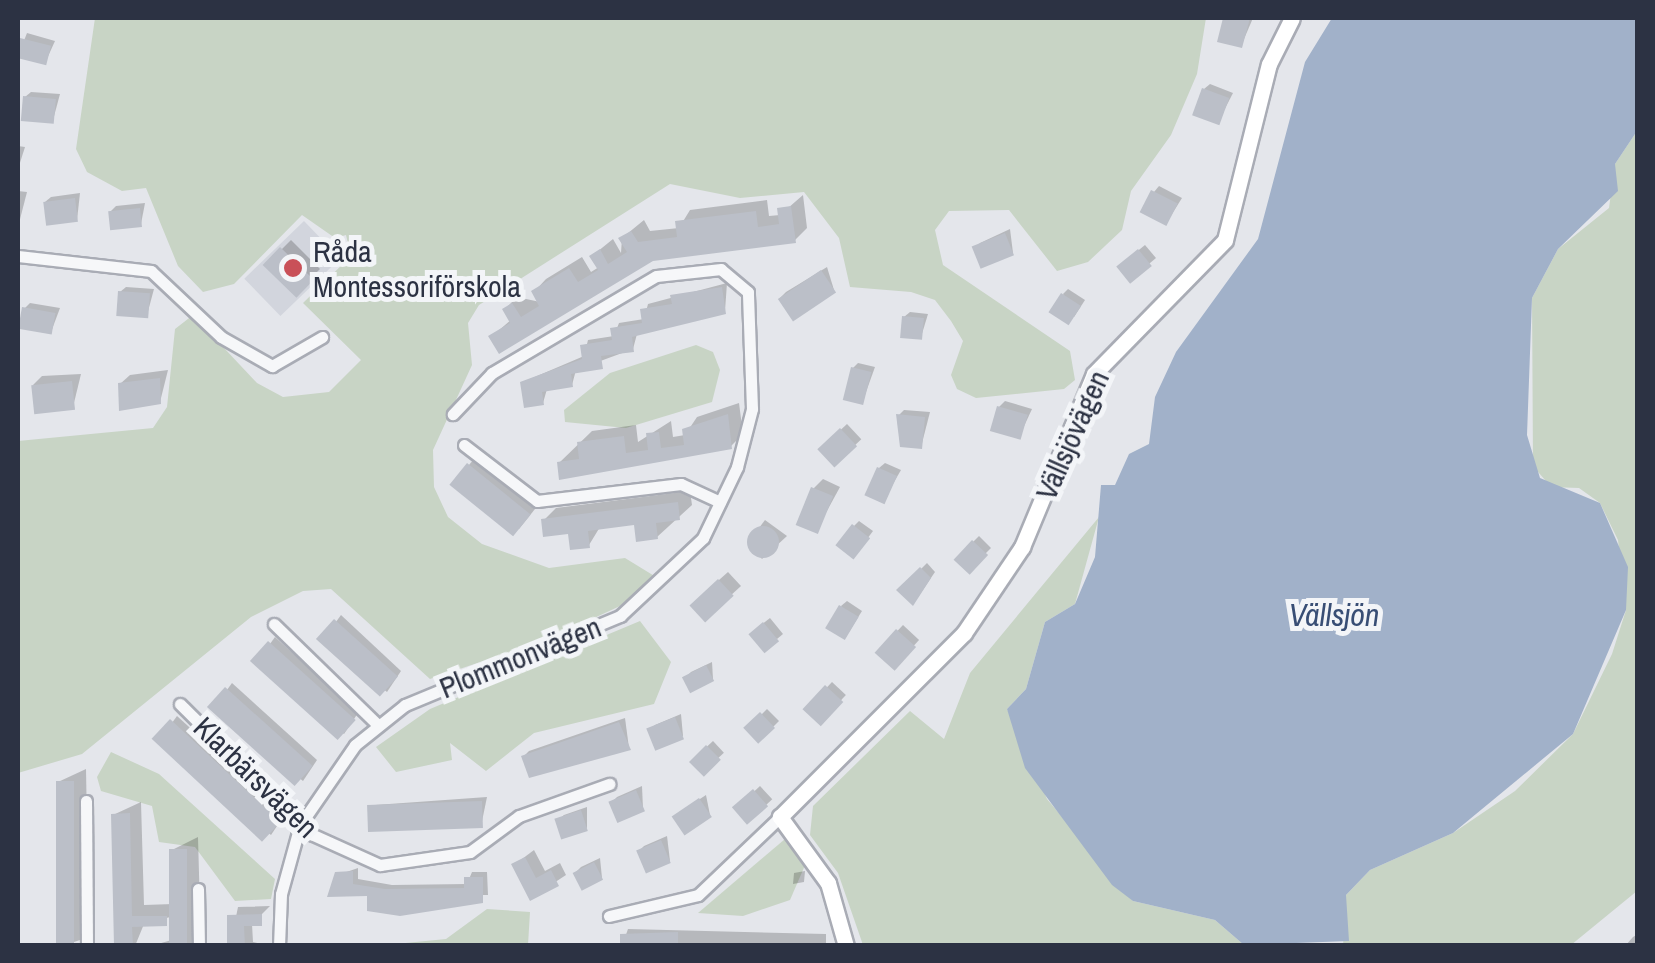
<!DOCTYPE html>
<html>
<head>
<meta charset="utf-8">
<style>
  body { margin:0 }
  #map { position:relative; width:1655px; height:963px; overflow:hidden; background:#e4e6eb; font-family:"Archivo Narrow",sans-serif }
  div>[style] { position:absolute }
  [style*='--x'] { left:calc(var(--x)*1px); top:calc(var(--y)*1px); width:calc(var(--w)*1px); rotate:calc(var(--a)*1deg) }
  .built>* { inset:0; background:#d2d5dd; transform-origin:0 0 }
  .green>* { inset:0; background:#c8d4c5 }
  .water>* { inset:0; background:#a1b1c9 }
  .shadow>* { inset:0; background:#0003; transform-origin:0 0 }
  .building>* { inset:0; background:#bbbfc8; transform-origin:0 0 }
  .round { border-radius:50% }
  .roads { filter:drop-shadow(2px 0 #a9acb5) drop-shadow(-2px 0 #a9acb5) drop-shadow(0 2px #a9acb5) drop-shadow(0 -2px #a9acb5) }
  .street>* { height:11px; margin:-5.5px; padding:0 5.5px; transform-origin:5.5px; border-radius:5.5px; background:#f6f7f9 }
  .secondary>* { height:15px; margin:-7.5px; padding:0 7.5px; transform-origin:7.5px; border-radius:7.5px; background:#fff }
  .dots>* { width:28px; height:28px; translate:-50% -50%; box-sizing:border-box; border:5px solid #f3f5f8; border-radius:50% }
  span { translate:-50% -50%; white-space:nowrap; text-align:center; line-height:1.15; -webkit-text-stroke:10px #f3f5f8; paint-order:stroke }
  .poi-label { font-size:30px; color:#2c3243 }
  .left { translate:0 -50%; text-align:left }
  .street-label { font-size:30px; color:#2c3243 }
  .water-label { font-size:32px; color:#384e75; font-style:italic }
  .frame { position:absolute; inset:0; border:20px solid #2c3243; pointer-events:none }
</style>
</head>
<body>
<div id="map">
  <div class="built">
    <i style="left:304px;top:221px;width:52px;height:83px;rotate:46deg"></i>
  </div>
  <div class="green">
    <i style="clip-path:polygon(95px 18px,1206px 18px,1197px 74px,1171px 135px,1131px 191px,1122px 230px,1088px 262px,1057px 271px,1009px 210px,949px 211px,935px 230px,943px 265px,1070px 351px,1075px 380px,1064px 389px,976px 398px,957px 389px,951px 375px,963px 341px,951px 321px,935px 300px,911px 292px,850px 287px,839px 238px,804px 192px,740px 198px,670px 184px,479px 305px,468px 323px,472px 365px,433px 450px,434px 487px,448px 517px,482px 544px,549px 568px,625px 558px,656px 577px,620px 606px,551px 638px,430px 679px,331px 589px,303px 591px,251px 617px,82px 754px,18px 773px,18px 441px,153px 428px,167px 407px,175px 329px,193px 315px,257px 383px,283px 397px,329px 392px,361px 360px,303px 303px,351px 256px,346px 235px,335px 238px,302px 215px,234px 284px,203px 292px,178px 266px,146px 188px,122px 191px,87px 172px,76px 149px)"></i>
    <i style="clip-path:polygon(1637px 131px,1637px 891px,1571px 945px,1343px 946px,1346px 895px,1370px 870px,1453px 833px,1515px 791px,1573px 734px,1612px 654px,1626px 610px,1618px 540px,1600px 503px,1579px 488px,1551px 487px,1533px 466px,1532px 298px,1558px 249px,1609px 208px,1615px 164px)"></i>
    <i style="clip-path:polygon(696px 345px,713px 352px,720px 370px,712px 402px,626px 428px,565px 422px,564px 410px,610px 373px)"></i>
    <i style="clip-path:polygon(1099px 517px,1075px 604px,1045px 622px,1026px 689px,1007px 709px,1047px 799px,1133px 901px,1215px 920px,1244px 945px,863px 945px,838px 873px,810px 835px,813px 806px,910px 711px,944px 739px,970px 673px)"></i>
    <i style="clip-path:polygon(640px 621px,671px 662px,654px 704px,534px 733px,486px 771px,450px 743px,452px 760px,396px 772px,376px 747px,430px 709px)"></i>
    <i style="clip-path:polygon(111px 752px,159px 774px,275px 879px,271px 899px,235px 901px,195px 847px,159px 842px,152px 806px,101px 791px,97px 777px)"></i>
    <i style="clip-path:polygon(785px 839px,806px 863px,790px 900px,743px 916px,698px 913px)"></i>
    <i style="clip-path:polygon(487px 909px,530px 912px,528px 945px,385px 945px,446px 939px)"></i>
  </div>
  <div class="water">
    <i style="clip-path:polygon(1332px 18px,1637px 18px,1637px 131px,1615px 164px,1618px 191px,1558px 249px,1532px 298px,1527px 435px,1540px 478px,1600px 503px,1628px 567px,1626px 610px,1573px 734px,1453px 833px,1370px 870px,1346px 895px,1349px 941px,1244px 945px,1215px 920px,1133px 901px,1112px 885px,1025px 768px,1007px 709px,1026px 689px,1045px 622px,1075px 604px,1095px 557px,1101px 485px,1115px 485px,1129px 454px,1149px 444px,1155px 397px,1176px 352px,1258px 239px,1305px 62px)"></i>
  </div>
  <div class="shadow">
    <i style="clip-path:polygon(1226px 18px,1253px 18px,1241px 46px,1220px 40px)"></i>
    <i style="clip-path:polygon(27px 33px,55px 41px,45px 63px,18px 56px)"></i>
    <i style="clip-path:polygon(1210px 84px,1233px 93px,1218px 122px,1204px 89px)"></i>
    <i style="clip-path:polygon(31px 92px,60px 94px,53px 120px,25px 97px)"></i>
    <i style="clip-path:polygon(18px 146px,25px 147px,18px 169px)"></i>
    <i style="clip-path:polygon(1159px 186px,1182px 198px,1167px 222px,1154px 192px)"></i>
    <i style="clip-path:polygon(18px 191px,27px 192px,18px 227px)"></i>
    <i style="clip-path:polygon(80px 193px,77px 220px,45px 202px,51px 197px)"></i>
    <i style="clip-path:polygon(803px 195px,807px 228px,795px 240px,652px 259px,491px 337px,511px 320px,505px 309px,517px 297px,540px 302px,534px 292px,546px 279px,582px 257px,591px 272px,599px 267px,592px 256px,613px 239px,621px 253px,622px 238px,644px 220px,650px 231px,679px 228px,690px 210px,767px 200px,769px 216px,780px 215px)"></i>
    <i style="clip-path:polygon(145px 203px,141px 224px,110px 212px,116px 206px)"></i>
    <i style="clip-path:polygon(1010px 229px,1013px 253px,975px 249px,980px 243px)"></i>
    <i style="left:291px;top:240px;width:41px;height:36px;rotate:45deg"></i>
    <i style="clip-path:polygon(1145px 245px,1156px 258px,1130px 280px,1124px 262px)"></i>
    <i style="clip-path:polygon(827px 267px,834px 290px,780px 298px,786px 292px)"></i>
    <i style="clip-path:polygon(727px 283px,725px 311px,637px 334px,633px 349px,576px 370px,572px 385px,547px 389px,543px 403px,523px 382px,584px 356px,588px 340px,614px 336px,619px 323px,644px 319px,648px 304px)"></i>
    <i style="clip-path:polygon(126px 287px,154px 289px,147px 315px,120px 292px)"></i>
    <i style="clip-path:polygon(1068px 289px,1085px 300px,1074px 317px,1063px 294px)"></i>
    <i style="clip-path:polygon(30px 303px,60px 308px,51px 332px,25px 308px)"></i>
    <i style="clip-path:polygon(910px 312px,928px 314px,921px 337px,904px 317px)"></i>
    <i style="clip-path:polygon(858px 363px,875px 367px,862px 403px,853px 368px)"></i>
    <i style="clip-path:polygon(168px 370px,160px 402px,120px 384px,130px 375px)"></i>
    <i style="clip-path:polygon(81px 374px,73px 407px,33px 385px,42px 376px)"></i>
    <i style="clip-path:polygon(1005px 401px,1032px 409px,1019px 437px,999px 407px)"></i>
    <i style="clip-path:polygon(739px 403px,743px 434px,731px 446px,559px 463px,592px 431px,636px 425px,638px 442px,671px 421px,673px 437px,685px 435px,697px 417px)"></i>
    <i style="clip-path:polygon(904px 410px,930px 412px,921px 447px,899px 415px)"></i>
    <i style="left:847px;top:424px;width:21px;height:36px;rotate:47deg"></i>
    <i style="clip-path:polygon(474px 459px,535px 509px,519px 529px,453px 484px)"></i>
    <i style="clip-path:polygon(885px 463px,901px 470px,883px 501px,879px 468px)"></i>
    <i style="clip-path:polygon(823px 479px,840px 487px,816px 531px,814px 488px)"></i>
    <i style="clip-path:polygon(690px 491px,692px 505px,657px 537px,637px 523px,600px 527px,589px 545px,544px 520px,556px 508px)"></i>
    <i style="clip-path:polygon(765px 520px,787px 536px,762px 559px,748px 543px)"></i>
    <i style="clip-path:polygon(859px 521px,873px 531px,858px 551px,854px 526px)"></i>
    <i style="left:979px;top:536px;width:17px;height:33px;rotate:45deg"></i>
    <i style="clip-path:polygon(927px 563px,935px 572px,918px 597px,900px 590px)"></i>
    <i style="clip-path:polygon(728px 572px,741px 586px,705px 619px,701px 596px)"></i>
    <i style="clip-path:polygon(847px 601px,862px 611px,849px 632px,841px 606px)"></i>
    <i style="clip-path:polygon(341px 615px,401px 671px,387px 692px,322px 641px)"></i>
    <i style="clip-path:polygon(770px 618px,783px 634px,777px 639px,756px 629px)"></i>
    <i style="left:903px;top:625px;width:22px;height:37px;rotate:43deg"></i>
    <i style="clip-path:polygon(275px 637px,358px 713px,344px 734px,256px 663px)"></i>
    <i style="clip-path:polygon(712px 662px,713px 679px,685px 678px,691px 672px)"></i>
    <i style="left:832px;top:682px;width:19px;height:37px;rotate:43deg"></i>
    <i style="clip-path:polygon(232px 683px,317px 760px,303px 781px,213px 709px)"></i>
    <i style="left:767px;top:709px;width:17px;height:28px;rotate:45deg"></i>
    <i style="clip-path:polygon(681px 714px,683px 736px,650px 730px,655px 725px)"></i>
    <i style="clip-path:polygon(177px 716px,285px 814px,271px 835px,158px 742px)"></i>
    <i style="clip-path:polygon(625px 718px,629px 748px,524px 756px,529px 751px)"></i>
    <i style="left:713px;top:741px;width:16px;height:29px;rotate:47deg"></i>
    <i style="clip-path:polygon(86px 769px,89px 937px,62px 946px,58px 782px)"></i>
    <i style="clip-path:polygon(642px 786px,643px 809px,612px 802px,617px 797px)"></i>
    <i style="left:760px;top:786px;width:18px;height:33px;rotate:47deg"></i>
    <i style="clip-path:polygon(706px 795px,710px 815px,680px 812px)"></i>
    <i style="clip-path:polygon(487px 797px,481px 826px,369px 811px,375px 805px)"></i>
    <i style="clip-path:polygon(141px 802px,144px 905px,173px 904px,172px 850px,198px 837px,201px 946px,151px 946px,175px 939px,174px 916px,144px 924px,135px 946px,117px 946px,113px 815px)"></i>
    <i style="clip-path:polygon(587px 807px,587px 828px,558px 820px,564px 815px)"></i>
    <i style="clip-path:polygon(667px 836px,670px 861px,638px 852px,644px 846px)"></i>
    <i style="clip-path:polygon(534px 850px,545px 871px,560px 863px,566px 875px,531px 898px,514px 865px)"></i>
    <i style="clip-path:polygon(600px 858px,602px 878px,575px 873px,581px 867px)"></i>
    <i style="clip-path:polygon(358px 868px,358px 879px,392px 885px,467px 884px,472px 872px,487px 872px,488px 895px,329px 894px,335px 876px)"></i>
    <i style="clip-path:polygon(805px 871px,804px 882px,793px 884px,794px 873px)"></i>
    <i style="clip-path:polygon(270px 906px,252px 924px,253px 942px,271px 946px,230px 946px,238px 907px)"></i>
    <i style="clip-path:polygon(628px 929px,826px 934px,826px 946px,622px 946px)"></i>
    <i style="clip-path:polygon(1638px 934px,1638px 946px,1625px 946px,1633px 937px)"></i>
  </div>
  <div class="building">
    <i style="clip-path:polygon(1223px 18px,1250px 18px,1242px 48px,1217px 42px)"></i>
    <i style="left:20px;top:38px;width:32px;height:20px;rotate:14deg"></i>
    <i style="left:1202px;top:88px;width:29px;height:29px;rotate:20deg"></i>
    <i style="left:23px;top:96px;width:33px;height:25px;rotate:5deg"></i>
    <i style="left:1151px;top:190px;width:30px;height:25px;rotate:27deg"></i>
    <i style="left:75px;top:198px;width:24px;height:32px;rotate:83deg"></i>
    <i style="clip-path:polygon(791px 206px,796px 243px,653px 261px,499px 354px,488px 336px,510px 323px,502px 309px,512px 303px,521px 317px,539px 306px,531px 291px,569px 268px,578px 282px,598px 270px,589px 256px,600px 249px,608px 264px,627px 252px,618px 238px,631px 231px,638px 242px,677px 237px,675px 221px,756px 211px,758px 227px,779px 224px,777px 208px)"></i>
    <i style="left:140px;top:208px;width:19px;height:32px;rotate:84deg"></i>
    <i style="left:1005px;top:233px;width:24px;height:36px;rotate:68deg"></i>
    <i style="left:280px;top:247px;width:47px;height:25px;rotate:44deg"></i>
    <i style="left:1138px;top:249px;width:22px;height:28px;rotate:51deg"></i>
    <i style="left:821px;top:270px;width:27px;height:52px;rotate:56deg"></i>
    <i style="clip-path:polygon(722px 287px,726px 314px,632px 337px,634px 352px,601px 356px,603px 369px,571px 374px,573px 387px,542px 392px,544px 405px,524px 408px,520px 382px,582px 359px,580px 345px,612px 340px,610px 328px,642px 323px,640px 309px,672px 304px,670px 295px)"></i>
    <i style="left:118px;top:291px;width:32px;height:25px;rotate:4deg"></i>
    <i style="left:1061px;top:293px;width:24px;height:23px;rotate:33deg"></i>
    <i style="left:22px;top:307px;width:34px;height:22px;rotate:10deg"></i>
    <i style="left:902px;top:316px;width:22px;height:22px;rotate:5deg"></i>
    <i style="left:851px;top:367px;width:21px;height:34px;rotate:14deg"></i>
    <i style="clip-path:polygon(160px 378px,161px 404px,119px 411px,118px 383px)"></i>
    <i style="left:72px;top:381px;width:29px;height:41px;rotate:84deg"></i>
    <i style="left:997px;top:406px;width:32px;height:26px;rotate:16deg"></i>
    <i style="clip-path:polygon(728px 414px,732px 449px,559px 480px,557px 462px,579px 459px,577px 442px,624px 436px,626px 453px,648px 450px,646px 433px,659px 432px,661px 448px,684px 445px,682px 429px)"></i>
    <i style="clip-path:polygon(896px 414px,925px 417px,922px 449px,900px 447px)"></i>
    <i style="left:840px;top:428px;width:25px;height:31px;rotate:47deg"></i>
    <i style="left:467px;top:463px;width:82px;height:28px;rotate:39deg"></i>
    <i style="left:877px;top:467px;width:22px;height:31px;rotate:24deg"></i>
    <i style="left:811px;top:487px;width:24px;height:41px;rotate:22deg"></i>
    <i style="clip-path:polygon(678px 502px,680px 520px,656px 523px,658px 539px,636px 542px,634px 525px,588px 531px,590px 548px,570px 550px,568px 534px,543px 537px,541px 519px)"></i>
    <i style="left:852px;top:524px;width:23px;height:27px;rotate:38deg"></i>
    <i class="round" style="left:747px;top:526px;width:32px;height:32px"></i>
    <i style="left:972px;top:540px;width:22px;height:27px;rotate:43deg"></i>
    <i style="clip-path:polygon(920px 567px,931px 578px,913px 606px,896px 590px)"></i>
    <i style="left:718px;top:579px;width:23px;height:39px;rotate:47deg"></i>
    <i style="left:839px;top:605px;width:23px;height:27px;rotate:31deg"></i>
    <i style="left:334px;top:619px;width:86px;height:27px;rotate:42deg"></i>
    <i style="left:763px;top:622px;width:25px;height:19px;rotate:50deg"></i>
    <i style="left:896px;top:629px;width:27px;height:32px;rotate:42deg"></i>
    <i style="left:268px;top:641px;width:118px;height:27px;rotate:42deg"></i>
    <i style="left:706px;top:665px;width:18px;height:27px;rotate:63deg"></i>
    <i style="left:825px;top:685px;width:25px;height:33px;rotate:43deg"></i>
    <i style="left:225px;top:687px;width:118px;height:27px;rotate:42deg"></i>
    <i style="left:760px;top:712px;width:22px;height:23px;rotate:47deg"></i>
    <i style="left:675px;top:717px;width:24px;height:31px;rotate:68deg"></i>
    <i style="left:170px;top:719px;width:151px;height:27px;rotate:43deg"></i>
    <i style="clip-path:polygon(619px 722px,631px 750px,529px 778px,521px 756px)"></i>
    <i style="left:706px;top:745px;width:21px;height:24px;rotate:45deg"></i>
    <i style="left:56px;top:781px;width:18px;height:165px"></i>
    <i style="left:753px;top:789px;width:23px;height:28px;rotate:49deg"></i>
    <i style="left:636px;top:790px;width:23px;height:30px;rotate:67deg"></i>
    <i style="left:699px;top:798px;width:23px;height:33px;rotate:56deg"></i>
    <i style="left:482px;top:801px;width:27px;height:115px;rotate:88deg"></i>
    <i style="left:581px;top:810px;width:22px;height:28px;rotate:72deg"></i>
    <i style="clip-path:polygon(130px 813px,132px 916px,167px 916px,167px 926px,132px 927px,133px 946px,114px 946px,111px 814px)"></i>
    <i style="left:661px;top:840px;width:25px;height:27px;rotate:67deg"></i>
    <i style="left:169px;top:849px;width:18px;height:97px"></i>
    <i style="clip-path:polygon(525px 857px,536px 878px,551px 870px,559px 886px,530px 901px,511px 864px)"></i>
    <i style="left:594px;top:862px;width:20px;height:24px;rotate:63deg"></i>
    <i style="clip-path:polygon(353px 871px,353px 884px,385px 889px,464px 888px,464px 877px,483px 877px,483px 903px,400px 916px,367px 911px,367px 896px,327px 897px,335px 872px)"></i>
    <i style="clip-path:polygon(262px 914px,262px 926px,244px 926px,245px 946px,227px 946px,227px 915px)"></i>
    <i style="clip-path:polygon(678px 932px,678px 946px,620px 946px,620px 934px)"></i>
  </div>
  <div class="roads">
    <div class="street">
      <i style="--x:18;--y:256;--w:134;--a:6.4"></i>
      <i style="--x:151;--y:271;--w:96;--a:43.3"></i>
      <i style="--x:221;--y:337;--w:59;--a:29.6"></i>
      <i style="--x:272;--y:366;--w:58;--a:-30.1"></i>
      <i style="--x:464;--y:445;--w:92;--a:37.5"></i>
      <i style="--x:537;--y:501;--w:145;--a:-6.7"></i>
      <i style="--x:681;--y:484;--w:43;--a:24.8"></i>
      <i style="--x:274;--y:624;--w:145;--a:44.2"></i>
      <i style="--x:180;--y:704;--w:185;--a:44.8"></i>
      <i style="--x:311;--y:834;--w:76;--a:24.2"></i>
      <i style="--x:380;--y:865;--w:91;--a:-8.2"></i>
      <i style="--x:470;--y:852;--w:61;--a:-36.3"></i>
      <i style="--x:519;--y:816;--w:96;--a:-19.6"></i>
      <i style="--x:86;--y:801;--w:145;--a:89.6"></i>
      <i style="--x:198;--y:889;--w:57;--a:89"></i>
      <i style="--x:609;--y:916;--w:91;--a:-13.3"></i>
      <i style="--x:698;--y:895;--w:113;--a:-43.6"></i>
      <i style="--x:279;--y:946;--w:52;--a:-87.8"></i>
      <i style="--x:281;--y:894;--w:72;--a:-74.6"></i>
      <i style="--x:300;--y:825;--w:97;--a:-55.5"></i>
      <i style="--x:355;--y:745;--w:64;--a:-38.7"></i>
      <i style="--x:405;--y:705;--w:233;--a:-22.5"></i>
      <i style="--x:620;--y:616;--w:114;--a:-43.2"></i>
      <i style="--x:703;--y:538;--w:79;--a:-64.4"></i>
      <i style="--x:737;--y:467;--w:60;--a:-75.5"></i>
      <i style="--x:752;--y:409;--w:117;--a:-92"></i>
      <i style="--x:748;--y:292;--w:35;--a:-140"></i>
      <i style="--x:721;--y:269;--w:65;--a:173.9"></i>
      <i style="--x:656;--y:276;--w:191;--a:149.4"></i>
      <i style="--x:492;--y:373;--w:57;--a:133.6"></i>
    </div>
    <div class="secondary">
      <i style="--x:846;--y:946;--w:66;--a:-105.9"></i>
      <i style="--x:828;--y:883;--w:82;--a:-126"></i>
      <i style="--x:780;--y:817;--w:260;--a:-45"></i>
      <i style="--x:964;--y:633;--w:104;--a:-56"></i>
      <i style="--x:1022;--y:547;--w:187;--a:-67.4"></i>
      <i style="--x:1094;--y:374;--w:187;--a:-45.6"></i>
      <i style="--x:1225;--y:240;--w:181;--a:-76"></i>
      <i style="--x:1269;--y:64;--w:51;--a:-63.4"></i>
    </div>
  </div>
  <div class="dots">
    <i style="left:293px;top:268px;background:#c95058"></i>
  </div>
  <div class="poi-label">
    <span class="left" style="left:313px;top:268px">Råda<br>Montessoriförskola</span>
  </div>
  <div class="street-label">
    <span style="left:1072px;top:435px;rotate:-66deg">Vällsjövägen</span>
    <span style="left:520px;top:657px;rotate:-22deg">Plommonvägen</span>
    <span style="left:256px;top:777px;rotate:44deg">Klarbärsvägen</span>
  </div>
  <div class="water-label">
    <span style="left:1334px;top:615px">Vällsjön</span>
  </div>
  <div class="frame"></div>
</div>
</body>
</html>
